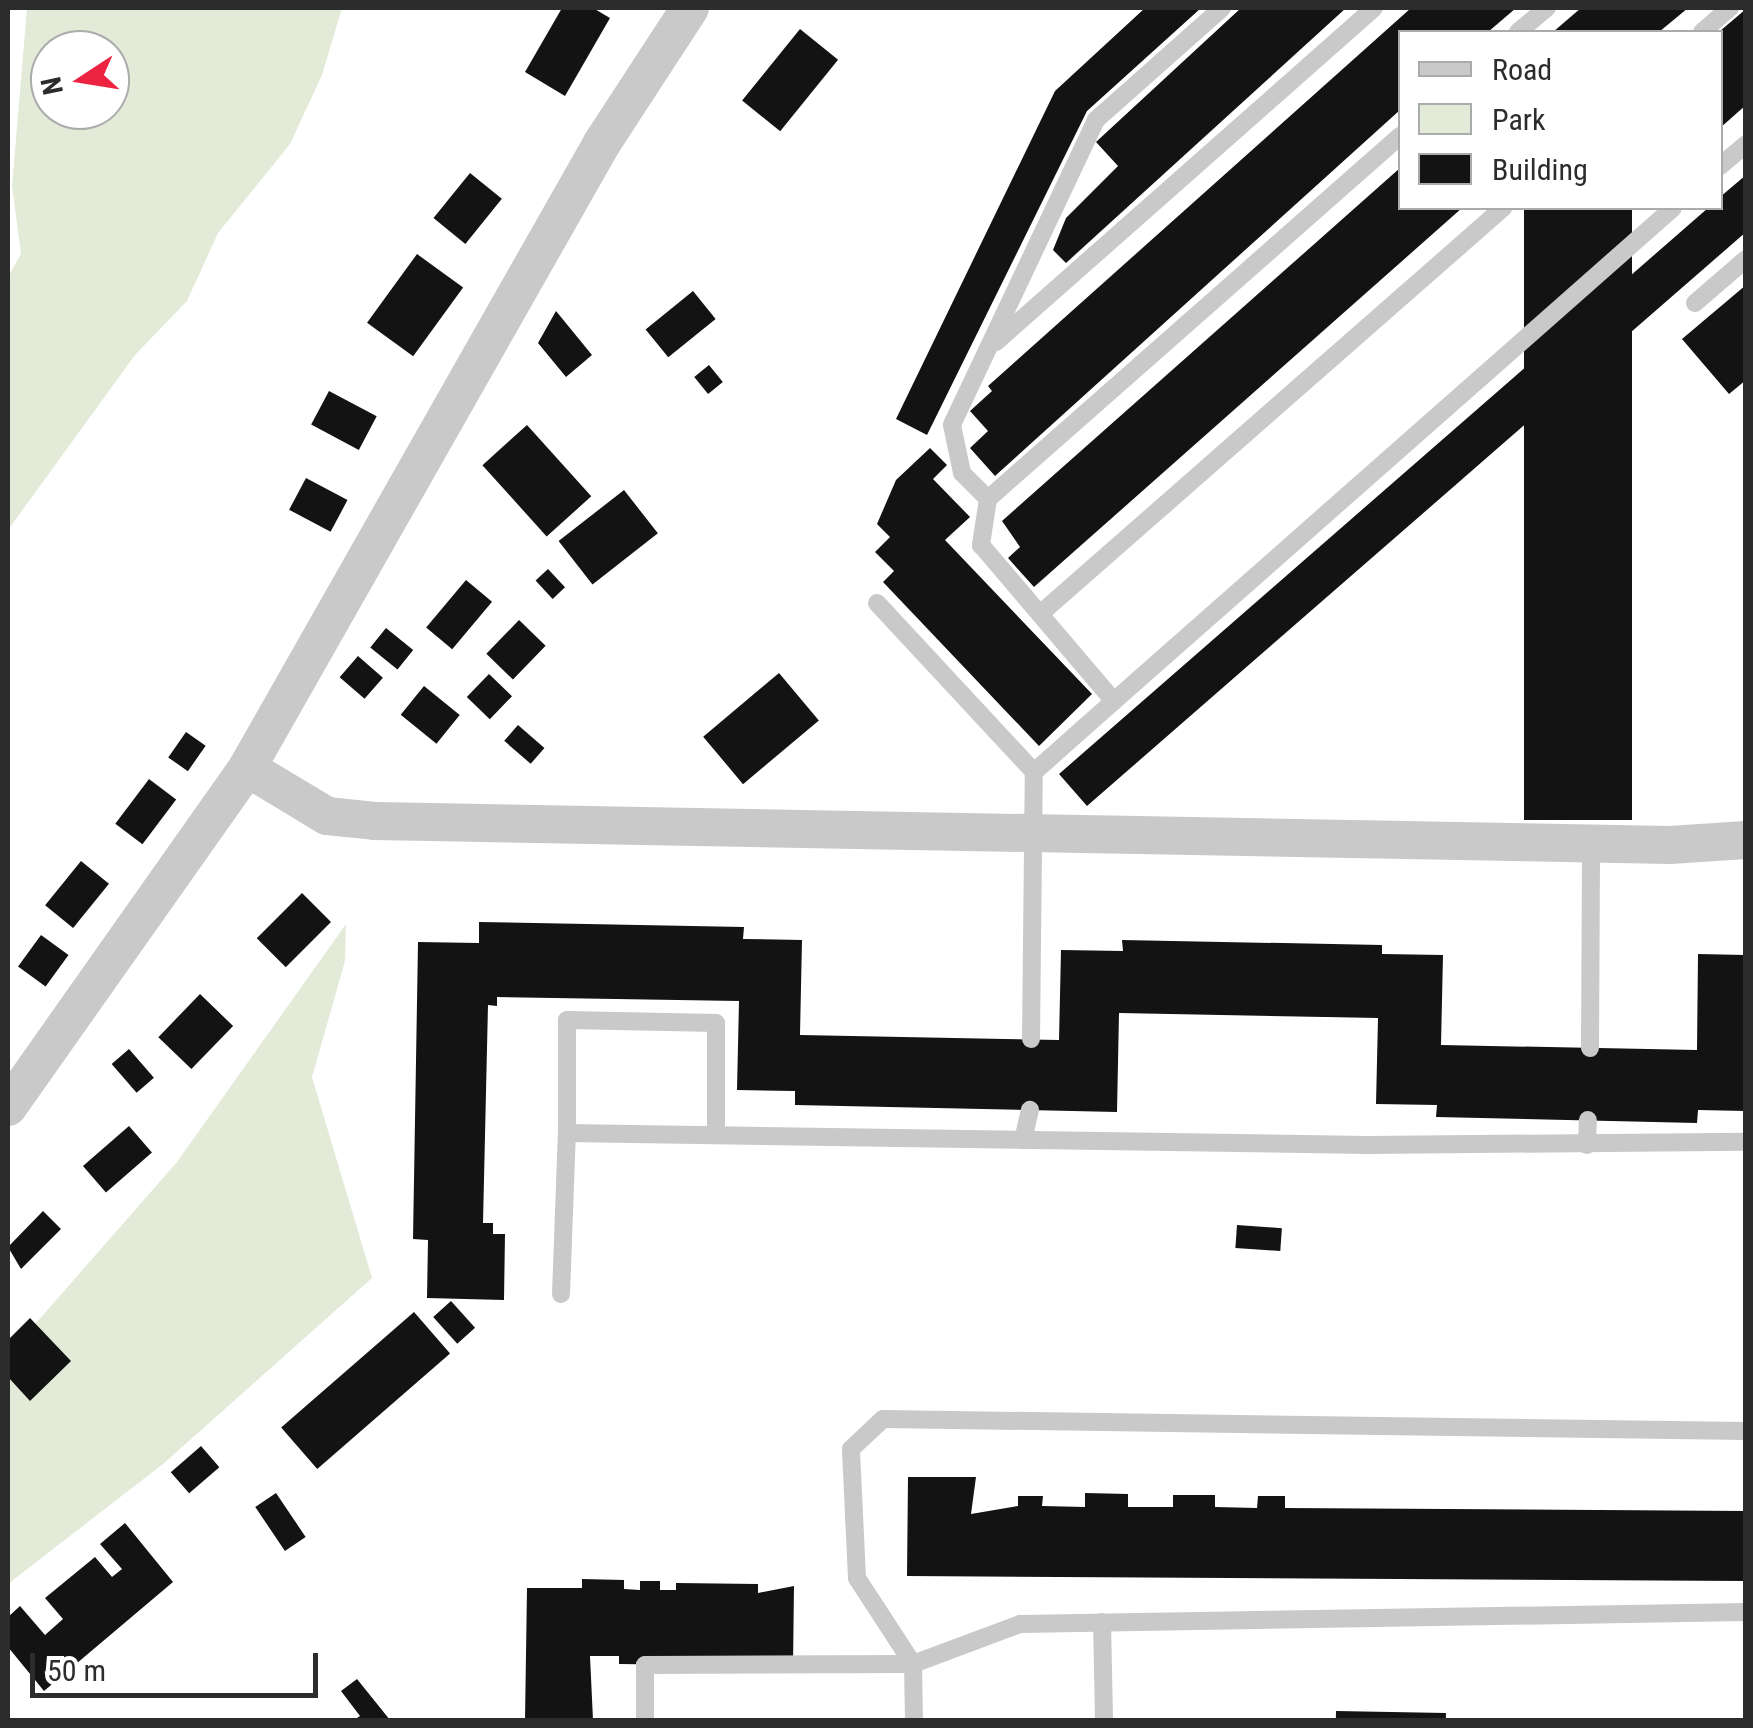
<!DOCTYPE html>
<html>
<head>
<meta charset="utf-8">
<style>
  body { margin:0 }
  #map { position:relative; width:1753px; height:1728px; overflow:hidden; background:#fff; font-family:"Roboto Condensed",sans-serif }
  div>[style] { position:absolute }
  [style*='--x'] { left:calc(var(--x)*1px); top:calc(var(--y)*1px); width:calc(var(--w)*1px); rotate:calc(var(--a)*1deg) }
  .green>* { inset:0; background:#e3ebd8 }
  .building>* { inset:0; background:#131313; transform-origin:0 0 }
  .service>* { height:18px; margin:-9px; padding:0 9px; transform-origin:9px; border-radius:9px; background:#c9c9c9 }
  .minor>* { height:38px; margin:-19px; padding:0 19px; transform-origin:19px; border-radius:19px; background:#c9c9c9 }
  span { translate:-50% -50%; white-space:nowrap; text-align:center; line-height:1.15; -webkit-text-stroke:10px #fff; paint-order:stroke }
  .frame { position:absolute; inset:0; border:10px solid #2c2c2c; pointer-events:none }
  .legend { position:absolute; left:1398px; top:30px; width:325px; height:180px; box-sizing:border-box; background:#fff; border:2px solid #ababab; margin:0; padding:12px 18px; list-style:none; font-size:30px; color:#2c2c2c }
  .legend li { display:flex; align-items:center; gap:20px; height:50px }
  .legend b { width:50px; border:2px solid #ababab }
  .north { position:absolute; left:30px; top:30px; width:100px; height:100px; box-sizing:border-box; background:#fff; border:2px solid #ababab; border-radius:50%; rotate:258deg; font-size:28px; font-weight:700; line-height:40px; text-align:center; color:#2c2c2c }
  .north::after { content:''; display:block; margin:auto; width:35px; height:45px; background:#ec2442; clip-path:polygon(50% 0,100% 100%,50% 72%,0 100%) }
  .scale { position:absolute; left:30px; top:1653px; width:288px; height:45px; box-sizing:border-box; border:5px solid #2c2c2c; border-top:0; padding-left:12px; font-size:30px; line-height:35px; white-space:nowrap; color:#2c2c2c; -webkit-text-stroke:8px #fff; paint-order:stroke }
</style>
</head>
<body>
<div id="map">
  <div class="green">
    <i style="clip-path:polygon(evenodd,27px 8px,342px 8px,322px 75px,290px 144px,218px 233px,187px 301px,135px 355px,8px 530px,8px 277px,21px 254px,12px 186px,27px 8px,50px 50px,110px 50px,110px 110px,50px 110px,50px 50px)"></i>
    <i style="clip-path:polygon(346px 924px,345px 961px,312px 1077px,372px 1278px,163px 1464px,8px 1584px,8px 1355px,177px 1162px)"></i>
  </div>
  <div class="building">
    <i style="clip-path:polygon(562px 8px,593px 8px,610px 18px,565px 96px,525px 72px)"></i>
    <i style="clip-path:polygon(1145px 8px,1201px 8px,1087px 111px,927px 435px,896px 419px,1055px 91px)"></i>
    <i style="clip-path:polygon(1241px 8px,1346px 8px,1066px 263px,1053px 250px,1066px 218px,1118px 166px,1096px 142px)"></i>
    <i style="clip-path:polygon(1411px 8px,1516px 8px,1488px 32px,1400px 32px,1400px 110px,995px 476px,970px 448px,988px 431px,970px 411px,992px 391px,988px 386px)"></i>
    <i style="clip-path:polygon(1581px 8px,1688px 8px,1659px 32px,1553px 32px)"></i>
    <i style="clip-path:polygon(1746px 9px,1746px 105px,1720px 128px,1720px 31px)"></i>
    <i style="left:800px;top:29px;width:49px;height:92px;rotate:39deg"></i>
    <i style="clip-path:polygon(1400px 168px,1400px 208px,1462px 208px,1034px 587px,1008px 558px,1020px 547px,1002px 521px)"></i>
    <i style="left:470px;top:173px;width:41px;height:58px;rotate:39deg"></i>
    <i style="clip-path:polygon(1746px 175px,1746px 232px,1087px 806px,1059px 774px,1708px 208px,1720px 208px,1720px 197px)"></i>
    <i style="left:1524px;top:208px;width:108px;height:612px"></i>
    <i style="left:417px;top:254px;width:57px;height:85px;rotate:36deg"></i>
    <i style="clip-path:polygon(1746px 285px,1746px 380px,1729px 394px,1682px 339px)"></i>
    <i style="left:693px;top:291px;width:36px;height:61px;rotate:51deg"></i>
    <i style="clip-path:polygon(556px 311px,592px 355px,566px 377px,538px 343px)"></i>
    <i style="left:709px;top:365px;width:22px;height:19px;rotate:51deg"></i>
    <i style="left:329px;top:391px;width:54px;height:38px;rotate:28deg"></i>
    <i style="left:527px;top:425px;width:96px;height:60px;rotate:48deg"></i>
    <i style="clip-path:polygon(930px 448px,947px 465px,933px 479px,970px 517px,945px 540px,1092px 694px,1039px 746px,883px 582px,894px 571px,875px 552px,890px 537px,877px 524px,896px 480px)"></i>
    <i style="left:306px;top:478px;width:47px;height:36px;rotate:28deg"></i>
    <i style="left:624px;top:490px;width:55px;height:83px;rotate:52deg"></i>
    <i style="left:548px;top:569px;width:25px;height:17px;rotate:47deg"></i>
    <i style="left:466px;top:580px;width:34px;height:62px;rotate:40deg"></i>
    <i style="left:519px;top:620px;width:37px;height:47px;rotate:44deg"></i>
    <i style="left:386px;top:628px;width:35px;height:25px;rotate:39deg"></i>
    <i style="left:358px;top:656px;width:33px;height:28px;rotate:41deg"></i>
    <i style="left:779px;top:673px;width:62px;height:99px;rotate:50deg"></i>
    <i style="left:489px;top:674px;width:32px;height:32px;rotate:44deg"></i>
    <i style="left:424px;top:686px;width:46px;height:37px;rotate:39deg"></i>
    <i style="left:518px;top:725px;width:35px;height:21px;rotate:41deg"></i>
    <i style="left:186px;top:732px;width:24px;height:31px;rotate:35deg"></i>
    <i style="left:149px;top:779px;width:34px;height:56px;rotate:37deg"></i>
    <i style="left:81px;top:861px;width:36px;height:57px;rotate:39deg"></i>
    <i style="left:302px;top:893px;width:41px;height:64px;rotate:45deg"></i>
    <i style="clip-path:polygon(479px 922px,744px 927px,743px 939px,802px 940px,800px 1035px,1059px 1040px,1061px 950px,1123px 951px,1122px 940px,1382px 945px,1382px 954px,1443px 955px,1441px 1045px,1697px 1050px,1698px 954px,1746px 955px,1746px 1111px,1698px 1110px,1697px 1123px,1436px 1117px,1437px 1105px,1376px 1104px,1378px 1018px,1119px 1013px,1117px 1112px,795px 1105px,795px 1091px,737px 1090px,739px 1001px,497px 997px,497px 1006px,488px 1005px,483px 1223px,493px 1223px,493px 1234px,505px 1234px,504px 1300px,427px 1298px,428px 1240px,413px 1239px,418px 942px,479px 943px)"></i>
    <i style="left:41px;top:935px;width:34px;height:39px;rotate:36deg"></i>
    <i style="left:200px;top:994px;width:46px;height:60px;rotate:44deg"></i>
    <i style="left:129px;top:1049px;width:38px;height:23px;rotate:49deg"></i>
    <i style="left:129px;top:1126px;width:35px;height:61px;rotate:49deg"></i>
    <i style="clip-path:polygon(43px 1211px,61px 1229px,21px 1269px,8px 1247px)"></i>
    <i style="left:1237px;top:1225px;width:45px;height:23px;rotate:4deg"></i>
    <i style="left:451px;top:1301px;width:36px;height:24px;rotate:48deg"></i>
    <i style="left:414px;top:1312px;width:55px;height:176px;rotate:49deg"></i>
    <i style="clip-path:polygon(30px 1318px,71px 1361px,30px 1401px,8px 1377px,8px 1340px)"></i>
    <i style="left:201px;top:1446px;width:28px;height:40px;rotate:49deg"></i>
    <i style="clip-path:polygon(908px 1477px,976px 1477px,971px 1514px,1018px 1506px,1018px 1496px,1043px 1496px,1042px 1506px,1085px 1507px,1085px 1493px,1128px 1494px,1128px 1507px,1173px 1507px,1173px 1495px,1215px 1495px,1215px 1507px,1257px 1508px,1258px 1496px,1285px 1496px,1285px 1508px,1746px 1511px,1746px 1581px,907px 1576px)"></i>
    <i style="left:276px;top:1493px;width:53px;height:25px;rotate:56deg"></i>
    <i style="clip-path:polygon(125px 1523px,173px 1582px,44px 1691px,8px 1647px,8px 1617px,20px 1606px,45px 1635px,63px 1619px,45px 1598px,95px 1557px,112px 1577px,122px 1569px,100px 1544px)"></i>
    <i style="clip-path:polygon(582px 1579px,624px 1580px,624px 1589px,640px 1590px,640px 1581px,660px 1581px,660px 1590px,676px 1590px,676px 1583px,758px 1584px,758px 1593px,794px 1586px,793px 1666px,619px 1664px,619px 1656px,590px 1656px,593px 1720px,525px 1720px,527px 1588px,582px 1588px)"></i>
    <i style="clip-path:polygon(357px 1679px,390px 1720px,354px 1720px,360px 1716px,341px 1691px)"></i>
    <i style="left:1336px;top:1711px;width:110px;height:9px;rotate:1deg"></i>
  </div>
  <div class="service">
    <i style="--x:1222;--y:8;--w:169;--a:138.4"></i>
    <i style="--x:1096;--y:120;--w:337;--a:115.3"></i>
    <i style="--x:952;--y:425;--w:49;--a:78.2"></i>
    <i style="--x:962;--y:473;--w:37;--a:45"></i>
    <i style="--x:988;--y:499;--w:47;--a:98.7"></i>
    <i style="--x:981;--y:545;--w:205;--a:49.6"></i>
    <i style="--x:1114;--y:701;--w:745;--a:-41.41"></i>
    <i style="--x:1518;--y:32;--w:38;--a:-40"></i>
    <i style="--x:1702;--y:32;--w:37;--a:-41"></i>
    <i style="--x:1720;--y:166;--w:34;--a:-40"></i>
    <i style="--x:1695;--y:303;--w:67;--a:-40.8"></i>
    <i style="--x:996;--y:342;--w:504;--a:-41.46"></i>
    <i style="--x:988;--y:499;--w:549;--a:-41.38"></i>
    <i style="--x:877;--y:603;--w:231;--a:47.1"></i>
    <i style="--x:1040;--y:614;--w:616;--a:-41.25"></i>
    <i style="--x:1031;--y:1039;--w:267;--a:-89.4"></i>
    <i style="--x:1034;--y:772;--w:107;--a:-41.6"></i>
    <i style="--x:1590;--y:1048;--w:204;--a:-89.7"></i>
    <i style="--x:716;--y:1135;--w:112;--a:-90"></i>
    <i style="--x:716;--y:1023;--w:149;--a:-178.8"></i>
    <i style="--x:567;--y:1020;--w:113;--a:90"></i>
    <i style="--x:567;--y:1133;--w:801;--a:0.86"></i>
    <i style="--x:1368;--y:1145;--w:378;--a:-0.5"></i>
    <i style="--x:1023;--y:1140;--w:31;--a:-77"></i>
    <i style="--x:1587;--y:1145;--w:25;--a:-88"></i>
    <i style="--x:561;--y:1294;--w:161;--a:-87.9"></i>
    <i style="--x:1102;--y:1622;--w:98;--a:88.8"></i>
    <i style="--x:645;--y:1720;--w:55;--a:-90"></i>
    <i style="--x:645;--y:1665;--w:268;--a:-0.2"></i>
    <i style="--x:913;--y:1664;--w:103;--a:-123.1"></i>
    <i style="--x:857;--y:1578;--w:129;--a:-92.7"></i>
    <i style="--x:851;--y:1449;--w:44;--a:-43.2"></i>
    <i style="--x:883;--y:1419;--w:863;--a:0.8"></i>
    <i style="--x:914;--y:1720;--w:56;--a:-91"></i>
    <i style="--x:913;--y:1664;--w:114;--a:-20.5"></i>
    <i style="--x:1020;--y:1624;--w:726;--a:-0.95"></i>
  </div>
  <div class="minor">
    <i style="--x:247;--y:768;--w:93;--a:31"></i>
    <i style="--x:327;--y:816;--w:48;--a:5.9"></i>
    <i style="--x:375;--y:821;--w:1295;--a:1.06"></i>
    <i style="--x:1670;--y:845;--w:76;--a:-3.8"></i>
    <i style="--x:8;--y:1107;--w:415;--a:-54.8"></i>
    <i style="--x:247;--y:768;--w:719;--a:-60.4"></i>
    <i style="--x:602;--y:143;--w:161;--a:-56.9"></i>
  </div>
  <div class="frame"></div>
  <ul class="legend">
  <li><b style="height:12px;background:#c9c9c9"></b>Road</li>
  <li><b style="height:28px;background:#e3ebd8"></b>Park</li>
  <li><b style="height:28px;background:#131313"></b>Building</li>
  </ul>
  <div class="north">N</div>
  <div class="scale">50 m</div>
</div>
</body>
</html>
